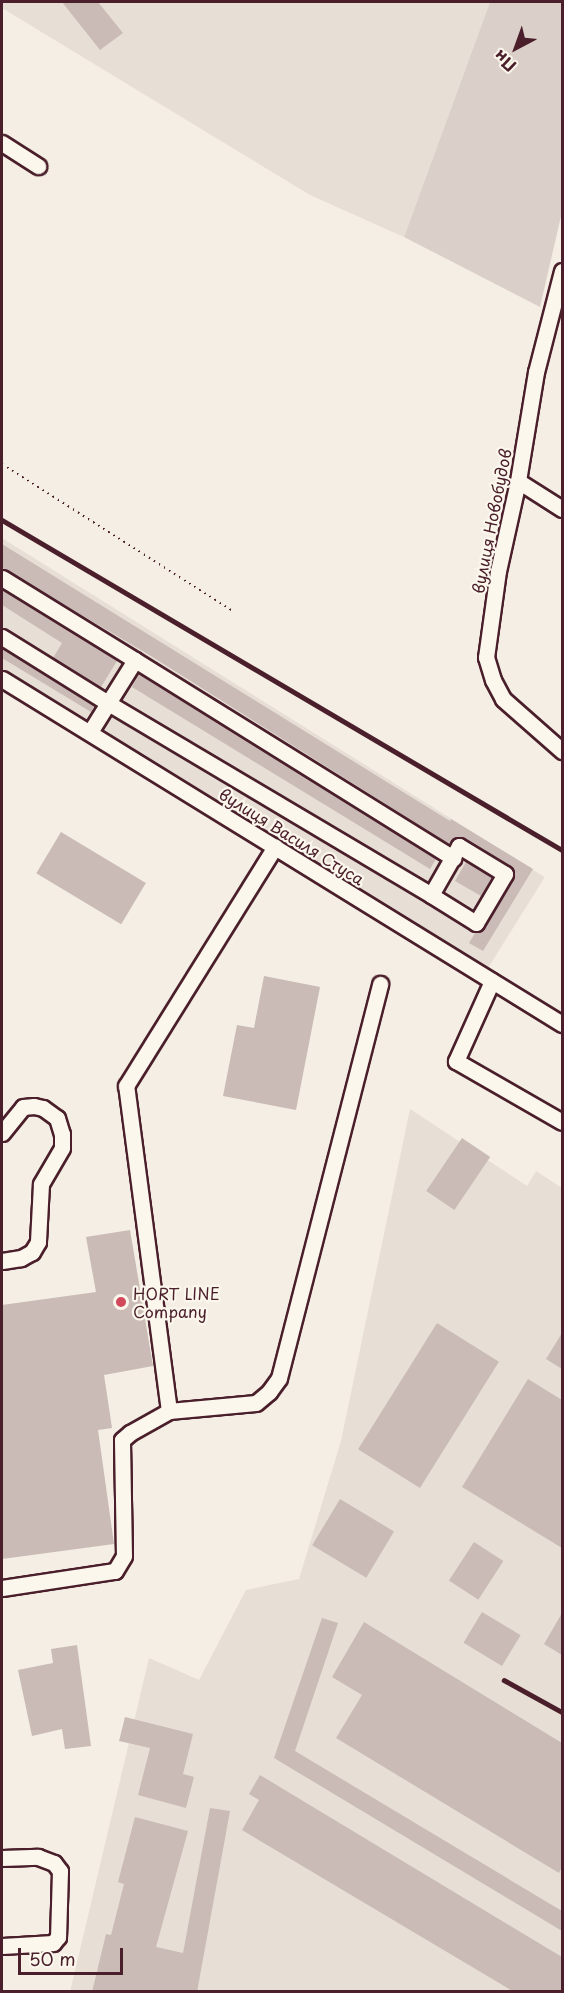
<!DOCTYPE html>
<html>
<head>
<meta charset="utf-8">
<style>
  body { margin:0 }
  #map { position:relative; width:564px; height:1993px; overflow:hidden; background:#f4eee4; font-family:"Playpen Sans",sans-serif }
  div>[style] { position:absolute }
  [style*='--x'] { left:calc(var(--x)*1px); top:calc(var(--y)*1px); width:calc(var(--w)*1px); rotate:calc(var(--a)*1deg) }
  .built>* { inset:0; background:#e7dfd6; transform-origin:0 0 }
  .green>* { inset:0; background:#dbd0c9 }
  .building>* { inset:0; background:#cabbb6; transform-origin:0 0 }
  .path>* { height:2px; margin-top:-1px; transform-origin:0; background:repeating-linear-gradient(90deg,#4a1f2b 0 1.5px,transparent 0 6px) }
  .roads { filter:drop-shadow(2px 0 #4a1f2b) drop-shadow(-2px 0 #4a1f2b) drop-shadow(0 2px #4a1f2b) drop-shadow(0 -2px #4a1f2b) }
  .minor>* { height:15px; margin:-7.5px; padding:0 7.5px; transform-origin:7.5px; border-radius:7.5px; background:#fbf7ec }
  .rail>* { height:4.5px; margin:-2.25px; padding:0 2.25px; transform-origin:2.25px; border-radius:2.25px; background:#4a1f2b }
  .dots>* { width:16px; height:16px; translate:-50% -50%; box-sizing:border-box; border:3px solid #fbf7ec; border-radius:50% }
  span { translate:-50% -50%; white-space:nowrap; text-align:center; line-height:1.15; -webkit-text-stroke:4.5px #fbf7ec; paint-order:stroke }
  .street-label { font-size:16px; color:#4a1f2b }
  .poi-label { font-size:16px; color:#4a1f2b }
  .left { translate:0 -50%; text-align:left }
  .frame { position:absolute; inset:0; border:3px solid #4a1f2b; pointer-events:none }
  .north { position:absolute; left:486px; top:18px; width:60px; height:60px; -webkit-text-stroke:4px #fbf7ec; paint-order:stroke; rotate:221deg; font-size:16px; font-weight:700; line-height:24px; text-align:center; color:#4a1f2b }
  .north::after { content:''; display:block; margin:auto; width:21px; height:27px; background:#4a1f2b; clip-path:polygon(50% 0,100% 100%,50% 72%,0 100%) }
  .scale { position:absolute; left:18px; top:1948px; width:105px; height:27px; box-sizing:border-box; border:3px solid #4a1f2b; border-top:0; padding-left:8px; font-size:18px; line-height:21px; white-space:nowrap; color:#4a1f2b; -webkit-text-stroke:4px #fbf7ec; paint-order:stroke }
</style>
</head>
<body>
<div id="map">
  <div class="built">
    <i style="clip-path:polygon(2px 2px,490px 2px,404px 237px,310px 195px,2px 8px)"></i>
    <i style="left:2px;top:538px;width:640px;height:122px;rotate:32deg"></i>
    <i style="clip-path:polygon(410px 1109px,527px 1186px,536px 1171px,562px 1188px,562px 1991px,70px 1992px,149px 1658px,199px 1680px,246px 1590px,299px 1579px,341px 1441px)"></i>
  </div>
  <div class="green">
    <i style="clip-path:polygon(490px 2px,562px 2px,562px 212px,540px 307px,404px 237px)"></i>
  </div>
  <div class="building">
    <i style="clip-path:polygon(62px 2px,98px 2px,123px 33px,100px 50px)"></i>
    <i style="clip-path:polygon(2px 544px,450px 821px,451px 819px,533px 869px,483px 951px,469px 943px,475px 933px,484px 928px,513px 879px,515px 874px,511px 866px,464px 837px,455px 837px,449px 843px,446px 842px,151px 656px,2px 568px)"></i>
    <i style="clip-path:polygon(2px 589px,117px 661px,101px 687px,53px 658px,62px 643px,2px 605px)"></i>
    <i style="clip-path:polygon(2px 648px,94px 706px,91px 712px,2px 658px)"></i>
    <i style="clip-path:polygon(139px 674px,436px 859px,430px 869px,132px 687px)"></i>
    <i style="left:61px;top:832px;width:99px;height:48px;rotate:31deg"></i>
    <i style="left:466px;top:862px;width:30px;height:22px;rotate:30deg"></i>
    <i style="clip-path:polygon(264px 976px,320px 987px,296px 1110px,223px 1096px,237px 1025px,254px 1028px)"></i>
    <i style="left:462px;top:1138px;width:34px;height:64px;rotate:34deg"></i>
    <i style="clip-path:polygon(130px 1230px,153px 1366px,104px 1375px,112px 1428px,98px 1430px,114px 1544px,2px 1559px,2px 1305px,96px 1292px,86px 1237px)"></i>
    <i style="left:437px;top:1323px;width:73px;height:149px;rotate:32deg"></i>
    <i style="clip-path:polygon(562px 1333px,562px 1369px,546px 1359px)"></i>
    <i style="clip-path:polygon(528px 1379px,562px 1400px,562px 1548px,462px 1487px)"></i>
    <i style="left:340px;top:1499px;width:63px;height:54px;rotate:31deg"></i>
    <i style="left:474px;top:1542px;width:35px;height:46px;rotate:33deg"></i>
    <i style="left:482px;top:1612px;width:45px;height:36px;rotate:31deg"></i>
    <i style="clip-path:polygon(562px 1613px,562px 1655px,544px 1644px)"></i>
    <i style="clip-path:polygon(322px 1618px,338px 1623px,295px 1751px,562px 1911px,562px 1931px,274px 1758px)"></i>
    <i style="clip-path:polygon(364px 1622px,562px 1743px,562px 1867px,559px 1873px,336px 1738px,362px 1695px,332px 1677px)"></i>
    <i style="clip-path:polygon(77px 1645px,91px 1746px,65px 1749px,62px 1729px,32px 1736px,18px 1670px,53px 1663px,51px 1649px)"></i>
    <i style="clip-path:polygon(125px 1717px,193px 1734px,183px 1774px,194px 1777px,186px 1808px,138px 1795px,150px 1748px,119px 1741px)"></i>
    <i style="clip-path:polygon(260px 1775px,562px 1957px,562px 1992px,514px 1992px,242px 1830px,259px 1800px,249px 1794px)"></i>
    <i style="clip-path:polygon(210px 1808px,230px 1811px,197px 1992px,92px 1992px,106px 1934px,111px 1935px,124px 1884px,118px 1882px,135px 1817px,188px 1831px,156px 1947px,183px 1953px)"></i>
  </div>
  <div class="path">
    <i style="--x:2;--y:464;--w:275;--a:32.5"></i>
  </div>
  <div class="roads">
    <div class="minor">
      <i style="--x:2;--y:143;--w:43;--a:32.6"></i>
      <i style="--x:562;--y:271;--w:104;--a:104.4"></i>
      <i style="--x:536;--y:372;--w:110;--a:99.4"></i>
      <i style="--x:518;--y:481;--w:92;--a:102.5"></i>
      <i style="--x:498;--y:571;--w:87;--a:97.9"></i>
      <i style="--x:486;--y:657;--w:24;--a:73"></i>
      <i style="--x:493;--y:680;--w:21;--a:62"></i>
      <i style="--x:503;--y:699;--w:79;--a:41.4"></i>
      <i style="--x:518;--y:481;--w:52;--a:32.5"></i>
      <i style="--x:2;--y:578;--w:156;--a:31.7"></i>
      <i style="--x:135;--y:660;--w:85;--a:122"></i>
      <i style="--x:2;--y:637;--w:125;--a:31.9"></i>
      <i style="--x:108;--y:703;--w:376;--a:30.7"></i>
      <i style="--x:431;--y:895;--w:53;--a:31.9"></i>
      <i style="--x:476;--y:923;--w:57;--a:-59.4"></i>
      <i style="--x:505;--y:874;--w:54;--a:-148.7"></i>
      <i style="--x:459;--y:846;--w:56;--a:119.7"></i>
      <i style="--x:135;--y:660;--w:375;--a:31.9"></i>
      <i style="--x:2;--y:679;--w:658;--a:31.64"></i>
      <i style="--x:492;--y:981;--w:88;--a:114.2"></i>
      <i style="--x:456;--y:1061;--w:122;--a:29.9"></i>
      <i style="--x:2;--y:1133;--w:33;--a:-51"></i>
      <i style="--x:23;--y:1107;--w:11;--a:-5"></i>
      <i style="--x:34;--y:1106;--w:9;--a:13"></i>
      <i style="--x:43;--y:1108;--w:17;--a:36"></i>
      <i style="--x:57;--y:1118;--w:17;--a:73"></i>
      <i style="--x:62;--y:1134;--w:14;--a:90"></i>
      <i style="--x:62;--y:1148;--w:42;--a:120.3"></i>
      <i style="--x:41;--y:1184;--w:58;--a:93"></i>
      <i style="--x:38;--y:1242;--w:12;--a:121"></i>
      <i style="--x:32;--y:1252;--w:13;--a:151"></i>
      <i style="--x:21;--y:1258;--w:19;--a:171"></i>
      <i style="--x:169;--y:1411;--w:328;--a:-97.5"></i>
      <i style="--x:126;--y:1086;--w:282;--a:-58.1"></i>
      <i style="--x:2;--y:1588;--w:114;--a:-8.6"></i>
      <i style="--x:115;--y:1571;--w:17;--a:-59"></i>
      <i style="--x:124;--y:1556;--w:116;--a:-91"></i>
      <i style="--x:122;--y:1440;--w:11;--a:-41"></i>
      <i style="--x:130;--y:1433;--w:45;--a:-29.4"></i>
      <i style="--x:169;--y:1411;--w:87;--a:-5.3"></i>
      <i style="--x:256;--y:1403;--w:17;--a:-40"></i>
      <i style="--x:269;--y:1392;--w:17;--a:-54"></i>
      <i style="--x:279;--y:1378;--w:407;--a:-75.6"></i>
      <i style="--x:2;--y:1858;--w:36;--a:-2"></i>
      <i style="--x:38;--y:1857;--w:17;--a:21"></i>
      <i style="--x:54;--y:1863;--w:10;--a:53"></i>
      <i style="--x:60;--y:1871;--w:66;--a:91.7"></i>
      <i style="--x:58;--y:1937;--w:8;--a:130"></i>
      <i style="--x:53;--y:1943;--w:51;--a:176.6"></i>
    </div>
  </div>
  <div class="rail">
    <i style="--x:2;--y:520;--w:650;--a:30.51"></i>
    <i style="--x:504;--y:1680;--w:66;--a:28.9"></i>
  </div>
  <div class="dots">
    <i style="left:121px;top:1302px;background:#d1495b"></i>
  </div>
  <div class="street-label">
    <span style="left:491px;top:521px;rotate:-79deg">вулиця Новобудов</span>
    <span style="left:292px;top:836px;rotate:32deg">вулиця Василя Стуса</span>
  </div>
  <div class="poi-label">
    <span class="left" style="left:133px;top:1302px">HORT LINE<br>Company</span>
  </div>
  <div class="frame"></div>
  <div class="north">Пн</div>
  <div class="scale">50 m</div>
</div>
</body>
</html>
